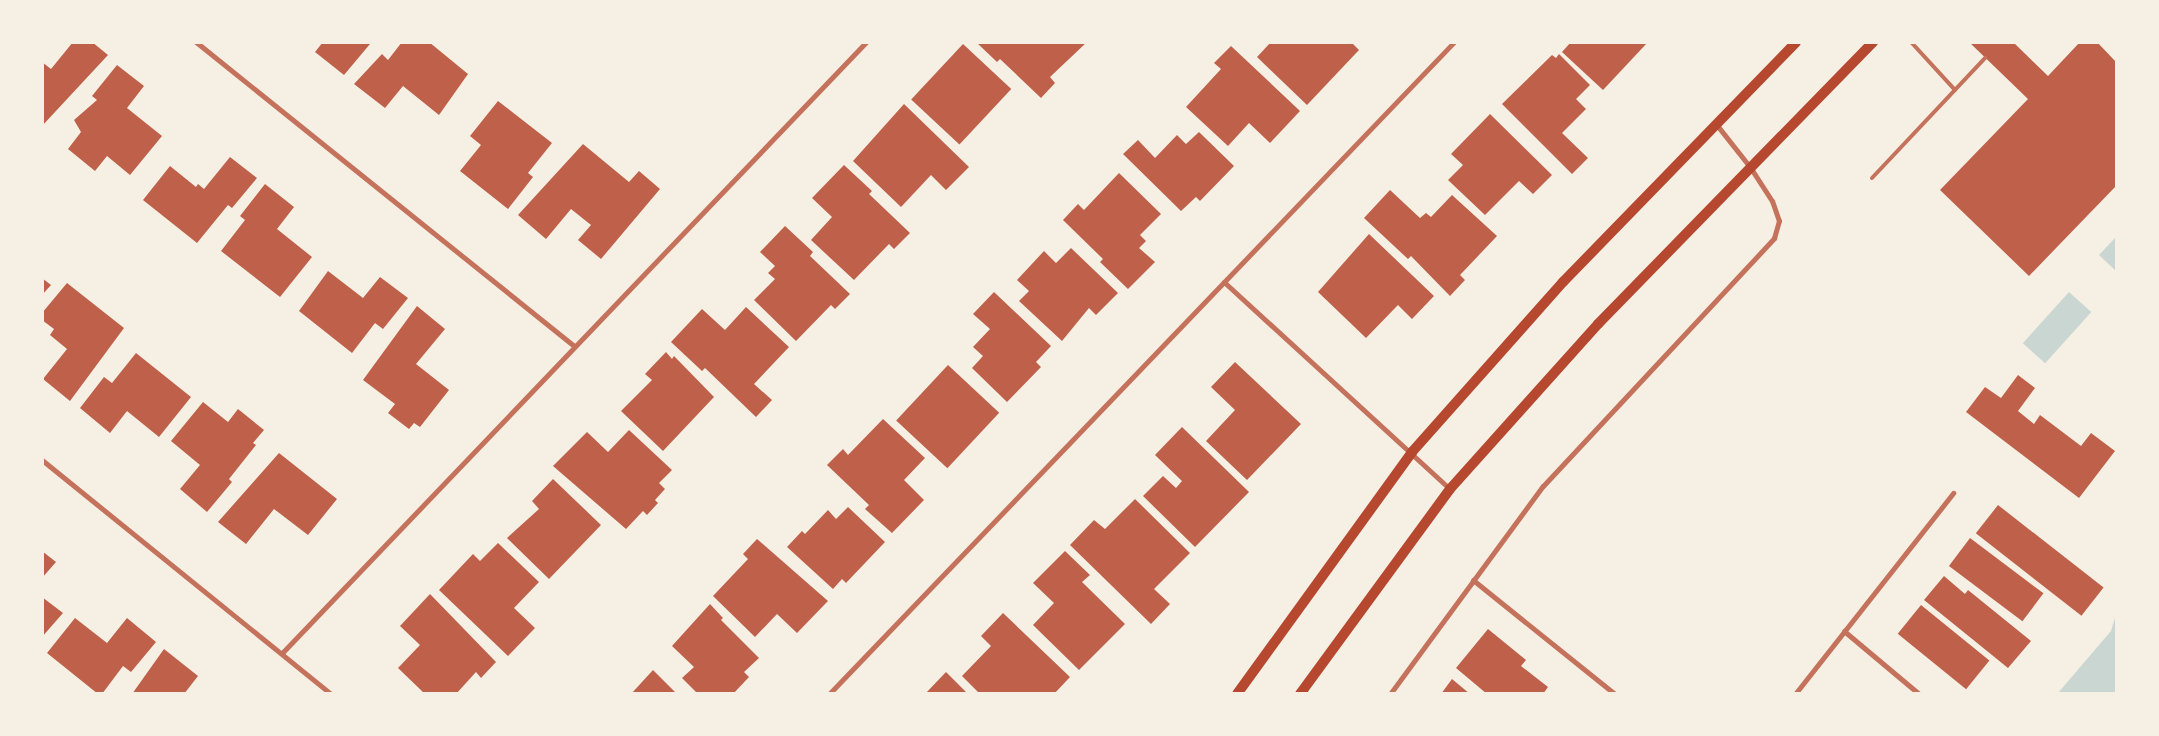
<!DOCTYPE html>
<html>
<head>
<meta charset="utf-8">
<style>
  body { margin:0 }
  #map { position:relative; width:2159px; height:736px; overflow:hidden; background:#f6efe4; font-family:"Roboto Serif",serif }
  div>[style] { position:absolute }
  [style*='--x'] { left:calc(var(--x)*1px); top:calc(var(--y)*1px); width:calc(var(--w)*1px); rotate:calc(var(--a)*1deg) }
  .water>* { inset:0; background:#c9d6d2; transform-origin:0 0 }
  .building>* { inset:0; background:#bf614a; transform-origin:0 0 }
  .service>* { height:4px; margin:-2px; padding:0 2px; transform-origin:2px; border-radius:2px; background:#c5725c }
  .minor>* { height:5px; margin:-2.5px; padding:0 2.5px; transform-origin:2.5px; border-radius:2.5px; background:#c5725c }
  .secondary>* { height:10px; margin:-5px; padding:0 5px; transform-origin:5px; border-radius:5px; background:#b5482f }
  span { translate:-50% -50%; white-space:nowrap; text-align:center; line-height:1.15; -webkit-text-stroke:4px #f6efe4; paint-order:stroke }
  .frame { position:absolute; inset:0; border:44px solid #f6efe4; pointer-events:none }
</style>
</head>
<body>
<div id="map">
  <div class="water">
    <i style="clip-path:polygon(2116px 237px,2116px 271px,2099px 255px)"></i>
    <i style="left:2069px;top:292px;width:30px;height:69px;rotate:42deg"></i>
    <i style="clip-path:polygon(2116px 615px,2116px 693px,2058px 693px,2111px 631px)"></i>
  </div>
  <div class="building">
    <i style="clip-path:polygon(73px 42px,92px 42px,108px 55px,42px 126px,42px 62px,51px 69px)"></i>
    <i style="clip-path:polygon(323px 42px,368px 42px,370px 44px,344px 75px,315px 52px)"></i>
    <i style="clip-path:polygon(402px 42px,429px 42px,468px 74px,439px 115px,403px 86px,385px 108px,354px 84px,382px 54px,388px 60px)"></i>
    <i style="clip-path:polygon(976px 42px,1087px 42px,1050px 77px,1055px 83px,1041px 98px,1000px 59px,997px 62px)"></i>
    <i style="clip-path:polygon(1271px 42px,1351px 42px,1359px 50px,1307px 105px,1257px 57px)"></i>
    <i style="clip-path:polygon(1571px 42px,1648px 42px,1603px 90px,1562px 52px)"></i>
    <i style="clip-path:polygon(1969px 42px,2013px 42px,2048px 76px,2080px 42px,2097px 42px,2116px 62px,2116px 186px,2029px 276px,1940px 190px,2028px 99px)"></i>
    <i style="left:963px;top:44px;width:66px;height:76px;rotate:43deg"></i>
    <i style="clip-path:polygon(1231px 46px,1300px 111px,1270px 143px,1249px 123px,1228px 146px,1186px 107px,1221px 69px,1214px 63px)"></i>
    <i style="clip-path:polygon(1559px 54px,1590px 85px,1576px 99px,1586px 109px,1562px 133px,1588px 158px,1572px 174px,1502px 104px,1552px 55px,1556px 58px)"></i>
    <i style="clip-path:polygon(117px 65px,144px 86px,127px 108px,162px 136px,130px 175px,107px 156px,95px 171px,68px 149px,81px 132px,74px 120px,97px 100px,92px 96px)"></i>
    <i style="clip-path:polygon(498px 101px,552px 143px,528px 173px,533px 177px,508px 209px,460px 171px,481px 145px,470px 136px)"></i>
    <i style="clip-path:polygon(904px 104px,969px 167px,946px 190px,931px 175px,901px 207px,853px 161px)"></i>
    <i style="clip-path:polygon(1490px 114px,1552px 175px,1533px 194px,1519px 181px,1485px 215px,1448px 180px,1463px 165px,1451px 154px)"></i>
    <i style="clip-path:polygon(1199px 132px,1234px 166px,1200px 201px,1196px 197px,1181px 211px,1123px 154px,1138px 140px,1155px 158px,1177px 135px,1186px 144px)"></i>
    <i style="clip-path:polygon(583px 144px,629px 182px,639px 171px,660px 189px,601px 259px,578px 240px,591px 225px,571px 209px,546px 239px,518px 215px)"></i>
    <i style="clip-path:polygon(230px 157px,257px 178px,232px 208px,228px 205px,197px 243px,143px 200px,170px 166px,196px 187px,198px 184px,204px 189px)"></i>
    <i style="clip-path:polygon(844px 165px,872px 191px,869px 194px,910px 233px,894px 249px,889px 244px,854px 280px,811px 240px,832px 217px,812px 198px)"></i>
    <i style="clip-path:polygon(1119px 173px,1161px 214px,1140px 235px,1146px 241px,1139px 248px,1155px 262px,1128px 289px,1100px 262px,1103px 259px,1063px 220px,1078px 204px,1084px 210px)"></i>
    <i style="clip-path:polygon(265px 184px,294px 207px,277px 229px,312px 257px,280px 297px,221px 251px,245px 220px,240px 216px)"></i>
    <i style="clip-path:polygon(1390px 190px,1420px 218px,1426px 213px,1431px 217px,1452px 195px,1497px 236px,1460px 275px,1465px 280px,1450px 296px,1411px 256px,1408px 259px,1364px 218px)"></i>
    <i style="clip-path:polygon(785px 226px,813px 252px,810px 256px,850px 294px,835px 309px,831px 305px,796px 341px,754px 300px,775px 279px,768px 273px,775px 266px,760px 252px)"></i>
    <i style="clip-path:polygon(1369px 234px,1434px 296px,1412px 319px,1398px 305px,1366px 338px,1318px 292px)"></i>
    <i style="clip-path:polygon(1071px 248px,1118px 293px,1096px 315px,1089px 308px,1062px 341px,1019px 301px,1029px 291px,1017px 280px,1044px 251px,1056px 263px)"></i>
    <i style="clip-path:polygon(328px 271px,363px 298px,380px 277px,408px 298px,383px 329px,375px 323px,352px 353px,299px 311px)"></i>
    <i style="clip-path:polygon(42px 278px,51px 285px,42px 295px)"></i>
    <i style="clip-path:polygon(67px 283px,124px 328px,70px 401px,43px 379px,67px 349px,50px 335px,54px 329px,42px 320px,42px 313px)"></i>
    <i style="clip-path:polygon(994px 292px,1051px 346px,1036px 362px,1041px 367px,1007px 402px,972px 368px,983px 356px,973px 347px,990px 329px,973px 314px)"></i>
    <i style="clip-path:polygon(417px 306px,445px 329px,416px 364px,449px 390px,420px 427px,414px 423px,409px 429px,388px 413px,395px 404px,363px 380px)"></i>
    <i style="clip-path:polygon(746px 307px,789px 347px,754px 384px,772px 400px,756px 417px,705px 368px,702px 371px,671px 342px,702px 309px,725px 330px)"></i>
    <i style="clip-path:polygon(666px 352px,672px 359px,674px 356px,714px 397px,663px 451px,621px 411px,652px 380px,645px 374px)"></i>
    <i style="clip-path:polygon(136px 353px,191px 397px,159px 437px,127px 411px,110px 433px,80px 408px,104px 377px,112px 383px)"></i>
    <i style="clip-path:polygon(1235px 362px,1301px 424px,1247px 480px,1206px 441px,1235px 410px,1211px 387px)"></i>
    <i style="left:948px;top:365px;width:70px;height:76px;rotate:43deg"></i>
    <i style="clip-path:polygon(2018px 375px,2035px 388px,2018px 411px,2034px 424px,2040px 415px,2081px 446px,2091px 433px,2115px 451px,2079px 498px,1966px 412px,1985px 387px,2001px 398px)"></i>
    <i style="clip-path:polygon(203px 402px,228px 422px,238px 409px,264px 430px,253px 443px,256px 445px,229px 479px,232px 482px,207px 512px,180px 489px,200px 465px,171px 441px)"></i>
    <i style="clip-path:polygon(883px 419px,925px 458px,904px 480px,924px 500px,892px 533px,865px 509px,869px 505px,827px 465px,843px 449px,848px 455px)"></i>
    <i style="clip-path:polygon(1182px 427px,1249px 492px,1195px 547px,1143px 496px,1163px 476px,1176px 488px,1182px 481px,1155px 455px)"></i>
    <i style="clip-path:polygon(629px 430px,672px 470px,659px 483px,665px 489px,655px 500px,658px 503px,647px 515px,643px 511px,626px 529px,553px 466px,587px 432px,608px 452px)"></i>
    <i style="clip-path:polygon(279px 453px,337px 499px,308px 535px,274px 509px,246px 544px,218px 522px)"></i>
    <i style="clip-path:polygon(553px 479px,601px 525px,549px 579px,507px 538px,539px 509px,532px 501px)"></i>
    <i style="clip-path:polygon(1135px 499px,1190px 553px,1154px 589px,1170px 604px,1151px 624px,1070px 545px,1094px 520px,1105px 529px)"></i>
    <i style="left:1998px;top:505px;width:134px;height:36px;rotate:38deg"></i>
    <i style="clip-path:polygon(848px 507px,885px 542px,846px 583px,842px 579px,833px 589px,787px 547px,802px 531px,805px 534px,828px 510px,836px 519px)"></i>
    <i style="left:1970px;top:538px;width:92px;height:35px;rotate:37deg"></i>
    <i style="clip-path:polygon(757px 539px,828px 601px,797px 633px,777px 614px,755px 637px,713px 596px,748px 559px,743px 554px)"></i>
    <i style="clip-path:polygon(498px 543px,539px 582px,514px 608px,535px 628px,508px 656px,439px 590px,473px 554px,480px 561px)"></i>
    <i style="clip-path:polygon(42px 551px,56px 562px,42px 578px)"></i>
    <i style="clip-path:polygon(1065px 551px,1090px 575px,1082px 582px,1125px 624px,1079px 670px,1033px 625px,1054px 603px,1033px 583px)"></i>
    <i style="clip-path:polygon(1944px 576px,1965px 594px,1968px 590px,2031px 641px,2008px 668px,1924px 600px)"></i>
    <i style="clip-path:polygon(430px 594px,496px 662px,481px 678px,476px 672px,456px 694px,425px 694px,398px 668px,420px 645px,400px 626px)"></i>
    <i style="clip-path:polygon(42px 597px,63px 613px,42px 637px)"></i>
    <i style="clip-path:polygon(710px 604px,723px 618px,721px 620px,759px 658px,744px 672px,749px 677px,733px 694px,698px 694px,682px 678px,694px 667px,672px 646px)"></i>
    <i style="left:1921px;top:605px;width:88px;height:37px;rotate:39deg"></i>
    <i style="clip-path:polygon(1003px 613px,1070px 677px,1054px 694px,980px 694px,962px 676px,991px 646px,981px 636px)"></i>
    <i style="clip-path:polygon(75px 618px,107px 643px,127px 618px,156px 642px,131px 672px,123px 666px,102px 694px,98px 694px,47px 653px)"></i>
    <i style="clip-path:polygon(1488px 629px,1526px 660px,1521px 666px,1548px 687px,1543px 694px,1487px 694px,1456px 668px)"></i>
    <i style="clip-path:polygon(164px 649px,198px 676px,184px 694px,132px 694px)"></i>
    <i style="clip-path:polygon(653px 670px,677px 694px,631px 694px)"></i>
    <i style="clip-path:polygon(946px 672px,968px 694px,925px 694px)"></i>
    <i style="clip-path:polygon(1452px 679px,1470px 694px,1441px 694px)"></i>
  </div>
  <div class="service">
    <i style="--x:1911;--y:42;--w:65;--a:47.5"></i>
    <i style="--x:1872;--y:178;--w:165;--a:-46.7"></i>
  </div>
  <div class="minor">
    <i style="--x:196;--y:42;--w:484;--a:38.8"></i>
    <i style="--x:1224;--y:282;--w:306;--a:42.5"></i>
    <i style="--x:42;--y:460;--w:372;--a:39"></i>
    <i style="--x:1473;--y:580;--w:182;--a:38.8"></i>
    <i style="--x:1844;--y:631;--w:98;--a:40"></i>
    <i style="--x:282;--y:653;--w:845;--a:-46.29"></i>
    <i style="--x:829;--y:694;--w:903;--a:-46.21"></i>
    <i style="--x:1390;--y:694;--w:258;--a:-53.7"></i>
    <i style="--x:1543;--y:486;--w:339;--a:-47"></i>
    <i style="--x:1774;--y:238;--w:18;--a:-74"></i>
    <i style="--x:1779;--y:221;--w:21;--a:-109"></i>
    <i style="--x:1772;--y:201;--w:40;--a:-122.9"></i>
    <i style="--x:1750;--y:167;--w:55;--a:-128.3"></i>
    <i style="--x:1795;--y:694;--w:256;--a:-51.8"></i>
  </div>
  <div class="secondary">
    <i style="--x:1237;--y:694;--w:299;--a:-54.1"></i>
    <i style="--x:1412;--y:452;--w:227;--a:-48.4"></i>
    <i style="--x:1563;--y:282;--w:334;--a:-45.8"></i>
    <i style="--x:1300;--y:694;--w:254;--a:-53.8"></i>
    <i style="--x:1450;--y:489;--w:222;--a:-48.1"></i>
    <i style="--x:1598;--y:324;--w:394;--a:-45.7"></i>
  </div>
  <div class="frame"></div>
</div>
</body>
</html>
